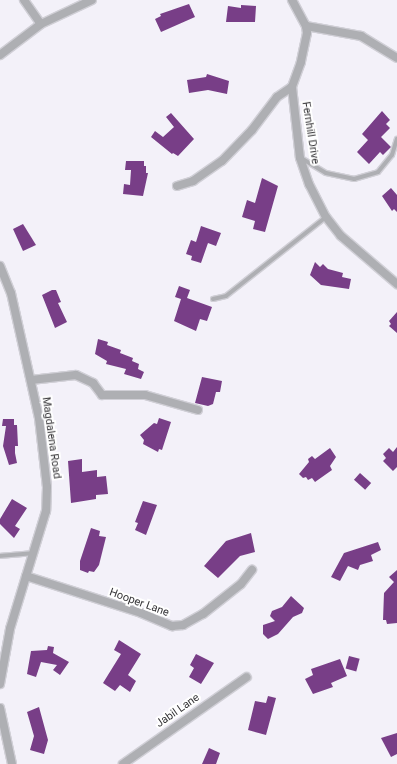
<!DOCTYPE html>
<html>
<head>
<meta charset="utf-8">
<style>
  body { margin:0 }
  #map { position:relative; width:397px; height:764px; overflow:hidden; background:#f3f1f9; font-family:Roboto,sans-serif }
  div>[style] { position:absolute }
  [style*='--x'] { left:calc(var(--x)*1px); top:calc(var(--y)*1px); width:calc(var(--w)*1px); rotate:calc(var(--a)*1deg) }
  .building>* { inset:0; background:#783e87; transform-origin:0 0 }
  .roads { filter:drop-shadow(1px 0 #d0cfd6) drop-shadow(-1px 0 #d0cfd6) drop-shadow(0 1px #d0cfd6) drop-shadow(0 -1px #d0cfd6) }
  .lane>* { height:4px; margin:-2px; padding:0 2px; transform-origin:2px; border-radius:2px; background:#aeafb3 }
  .street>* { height:8px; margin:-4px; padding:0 4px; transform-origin:4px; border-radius:4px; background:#aeafb3 }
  span { translate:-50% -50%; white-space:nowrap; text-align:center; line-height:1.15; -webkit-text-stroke:4px #fff; paint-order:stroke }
  .street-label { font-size:11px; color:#333235 }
</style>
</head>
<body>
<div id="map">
  <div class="building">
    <i style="clip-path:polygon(189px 4px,195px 17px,161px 32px,155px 19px,161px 16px,160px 14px)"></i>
    <i style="clip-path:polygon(241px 5px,256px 6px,255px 22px,226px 22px,228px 6px,241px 8px)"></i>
    <i style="clip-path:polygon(207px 74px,229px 81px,227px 94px,208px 90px,189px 93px,187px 80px,206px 77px)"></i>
    <i style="clip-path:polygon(382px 111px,390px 120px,386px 124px,390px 128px,381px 137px,391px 147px,383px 155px,380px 152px,369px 164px,357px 152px,368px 140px,362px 134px)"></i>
    <i style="clip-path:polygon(171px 113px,194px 139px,178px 156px,173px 153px,172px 154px,151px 137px,155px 131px,163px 137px,174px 127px,166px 117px)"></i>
    <i style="clip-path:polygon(126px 161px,144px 161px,144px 166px,146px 166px,146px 173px,148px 173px,143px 196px,123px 194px,124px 184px,130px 185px,131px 170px,125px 170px)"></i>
    <i style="clip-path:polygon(262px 178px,278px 186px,265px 232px,253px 229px,255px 221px,242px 217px,247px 200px,255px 203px)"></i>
    <i style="clip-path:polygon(391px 188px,397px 195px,397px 212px,394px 209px,392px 211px,382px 196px)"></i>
    <i style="clip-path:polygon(23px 224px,36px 245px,23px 251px,13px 229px)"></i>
    <i style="clip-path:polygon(201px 226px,221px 233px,216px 246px,208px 243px,201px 263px,191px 260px,192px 256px,186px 254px,191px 240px,196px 242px)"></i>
    <i style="clip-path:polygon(315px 262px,320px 267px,323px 264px,328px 269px,343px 273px,342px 277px,351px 279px,349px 289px,321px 285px,310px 275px)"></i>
    <i style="clip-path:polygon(179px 286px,190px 290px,187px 298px,212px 307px,207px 321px,200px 319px,196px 331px,174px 321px,181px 299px,175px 297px)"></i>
    <i style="clip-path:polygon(52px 290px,56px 290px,61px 302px,58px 303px,67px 322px,55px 328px,42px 295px)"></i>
    <i style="clip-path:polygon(397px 312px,397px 333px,389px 326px,391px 324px,389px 321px)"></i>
    <i style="clip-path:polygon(98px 339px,108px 342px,107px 345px,121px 350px,120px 353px,133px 358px,132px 361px,139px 364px,138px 369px,144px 372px,141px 379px,124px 374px,126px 369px,106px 364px,107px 361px,95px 354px)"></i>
    <i style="clip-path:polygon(202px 377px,222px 381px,220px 392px,216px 392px,213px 404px,208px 406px,195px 403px)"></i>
    <i style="clip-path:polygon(159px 418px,171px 422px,162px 450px,159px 449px,158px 452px,143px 444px,144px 440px,140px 435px,154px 423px,157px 424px)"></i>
    <i style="clip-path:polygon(3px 419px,14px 419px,14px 425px,17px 425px,18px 446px,15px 446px,15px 453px,17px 463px,9px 465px,3px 446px,6px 426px,2px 426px)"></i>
    <i style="clip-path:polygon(397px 447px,397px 467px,393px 471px,383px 461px,386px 458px,383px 454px,389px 448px,393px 452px)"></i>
    <i style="clip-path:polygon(330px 448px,336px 457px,330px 466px,332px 470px,315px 482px,312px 478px,308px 480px,306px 477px,303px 478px,299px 474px,309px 462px,308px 459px,312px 456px,315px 459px)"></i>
    <i style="clip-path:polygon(82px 459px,82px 472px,97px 470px,97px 477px,106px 476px,108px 494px,96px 495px,96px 499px,71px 503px,68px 461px)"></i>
    <i style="left:360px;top:473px;width:15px;height:9px;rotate:42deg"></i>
    <i style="clip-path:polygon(12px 499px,27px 508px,15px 526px,20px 529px,14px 538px,0 524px,0 519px)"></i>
    <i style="clip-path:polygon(143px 501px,157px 505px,146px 535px,135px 530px,138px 523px,135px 522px)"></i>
    <i style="clip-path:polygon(91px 528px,100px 531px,99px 536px,106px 537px,99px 565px,94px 572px,89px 571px,88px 573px,80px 570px,80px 561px)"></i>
    <i style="clip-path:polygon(251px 533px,255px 552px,240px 556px,218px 578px,204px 566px,226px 541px)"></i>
    <i style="clip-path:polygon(378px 542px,381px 550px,371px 555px,373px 561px,360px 565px,358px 570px,348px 566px,340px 581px,331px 577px,344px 553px)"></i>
    <i style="clip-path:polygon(397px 570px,397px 623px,387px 624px,386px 620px,383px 620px,384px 593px,394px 582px,389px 577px)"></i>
    <i style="clip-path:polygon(291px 596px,304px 608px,302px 613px,293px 617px,278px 634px,268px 639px,263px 634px,263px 625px,275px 621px,270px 616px,272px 611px,282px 607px)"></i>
    <i style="clip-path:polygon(119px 640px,141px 654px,128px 675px,136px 681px,130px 692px,120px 685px,115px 691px,103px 683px,121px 654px,114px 650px)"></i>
    <i style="clip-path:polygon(48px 646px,54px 647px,53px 653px,69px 662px,60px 675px,53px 670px,57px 665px,41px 662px,36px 677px,27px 674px,31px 651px,47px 650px)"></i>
    <i style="clip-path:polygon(196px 654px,214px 663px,201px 684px,189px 677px,194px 668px,190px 665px)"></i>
    <i style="left:349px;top:656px;width:11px;height:13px;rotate:15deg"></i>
    <i style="clip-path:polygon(340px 659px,347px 676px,331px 683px,333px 687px,313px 694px,305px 679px,313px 675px,311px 669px)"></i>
    <i style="clip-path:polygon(268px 696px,276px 698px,266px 735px,248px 730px,255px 701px,266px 703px)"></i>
    <i style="clip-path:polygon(39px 707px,48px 740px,44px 754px,30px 750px,34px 736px,27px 712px)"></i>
    <i style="clip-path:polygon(397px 733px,397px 754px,391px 757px,381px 738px)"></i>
    <i style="clip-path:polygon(209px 748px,220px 753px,216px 764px,202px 764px)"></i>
  </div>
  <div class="roads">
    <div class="lane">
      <i style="--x:301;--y:158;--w:29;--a:31"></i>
      <i style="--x:326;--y:173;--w:29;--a:12"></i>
      <i style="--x:354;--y:179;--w:25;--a:-16"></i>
      <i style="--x:378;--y:172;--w:22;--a:-51"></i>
      <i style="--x:392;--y:155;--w:17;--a:-73"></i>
      <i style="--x:213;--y:299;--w:13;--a:-13"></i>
      <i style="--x:226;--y:296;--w:127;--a:-38.3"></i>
      <i style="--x:0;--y:556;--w:33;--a:-5"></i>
    </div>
    <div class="street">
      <i style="--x:24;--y:0;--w:29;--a:55"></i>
      <i style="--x:292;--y:0;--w:30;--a:62"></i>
      <i style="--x:306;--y:26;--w:56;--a:10.3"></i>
      <i style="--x:361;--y:36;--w:42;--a:31.4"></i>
      <i style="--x:306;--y:26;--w:7;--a:82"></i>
      <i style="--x:307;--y:33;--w:30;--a:102"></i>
      <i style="--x:301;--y:62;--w:27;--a:110"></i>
      <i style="--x:292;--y:87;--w:71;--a:83.6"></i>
      <i style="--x:300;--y:158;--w:28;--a:71"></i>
      <i style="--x:309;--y:184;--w:37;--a:63"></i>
      <i style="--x:326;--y:217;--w:24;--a:52"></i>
      <i style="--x:341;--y:236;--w:74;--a:40.6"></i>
      <i style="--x:0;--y:55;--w:51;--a:-37.1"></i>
      <i style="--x:41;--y:24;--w:56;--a:-25.2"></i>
      <i style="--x:177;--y:186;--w:17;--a:-17"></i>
      <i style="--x:193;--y:181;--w:35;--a:-35"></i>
      <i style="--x:222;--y:161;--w:43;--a:-45.9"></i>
      <i style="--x:252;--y:130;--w:41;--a:-52.9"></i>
      <i style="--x:277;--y:97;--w:18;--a:-34"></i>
      <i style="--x:0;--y:266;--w:29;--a:68"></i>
      <i style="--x:11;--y:293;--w:128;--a:77.4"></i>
      <i style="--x:39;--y:418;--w:69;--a:83.4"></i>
      <i style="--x:47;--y:487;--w:24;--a:92"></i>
      <i style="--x:46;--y:511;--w:123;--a:107"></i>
      <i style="--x:10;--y:629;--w:56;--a:100.3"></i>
      <i style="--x:31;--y:380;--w:45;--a:-6.3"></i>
      <i style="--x:76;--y:375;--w:19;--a:25"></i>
      <i style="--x:93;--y:383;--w:15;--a:53"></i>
      <i style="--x:102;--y:395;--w:43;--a:0"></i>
      <i style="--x:145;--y:395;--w:55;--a:15.8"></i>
      <i style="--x:26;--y:576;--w:121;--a:17.8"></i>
      <i style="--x:141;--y:613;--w:34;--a:23"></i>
      <i style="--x:172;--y:626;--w:11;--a:-5"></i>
      <i style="--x:183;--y:625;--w:23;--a:-29"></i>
      <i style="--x:203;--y:614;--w:48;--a:-38.3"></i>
      <i style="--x:241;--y:584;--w:18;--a:-52"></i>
      <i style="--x:0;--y:708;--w:57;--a:77.9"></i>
      <i style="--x:123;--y:764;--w:151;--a:-35.1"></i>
    </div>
  </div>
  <div class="street-label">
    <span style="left:310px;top:133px;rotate:81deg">Fernhill Drive</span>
    <span style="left:51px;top:438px;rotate:82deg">Magdalena Road</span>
    <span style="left:139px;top:603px;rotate:20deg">Hooper Lane</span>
    <span style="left:178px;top:711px;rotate:-35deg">Jabil Lane</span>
  </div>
</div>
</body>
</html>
